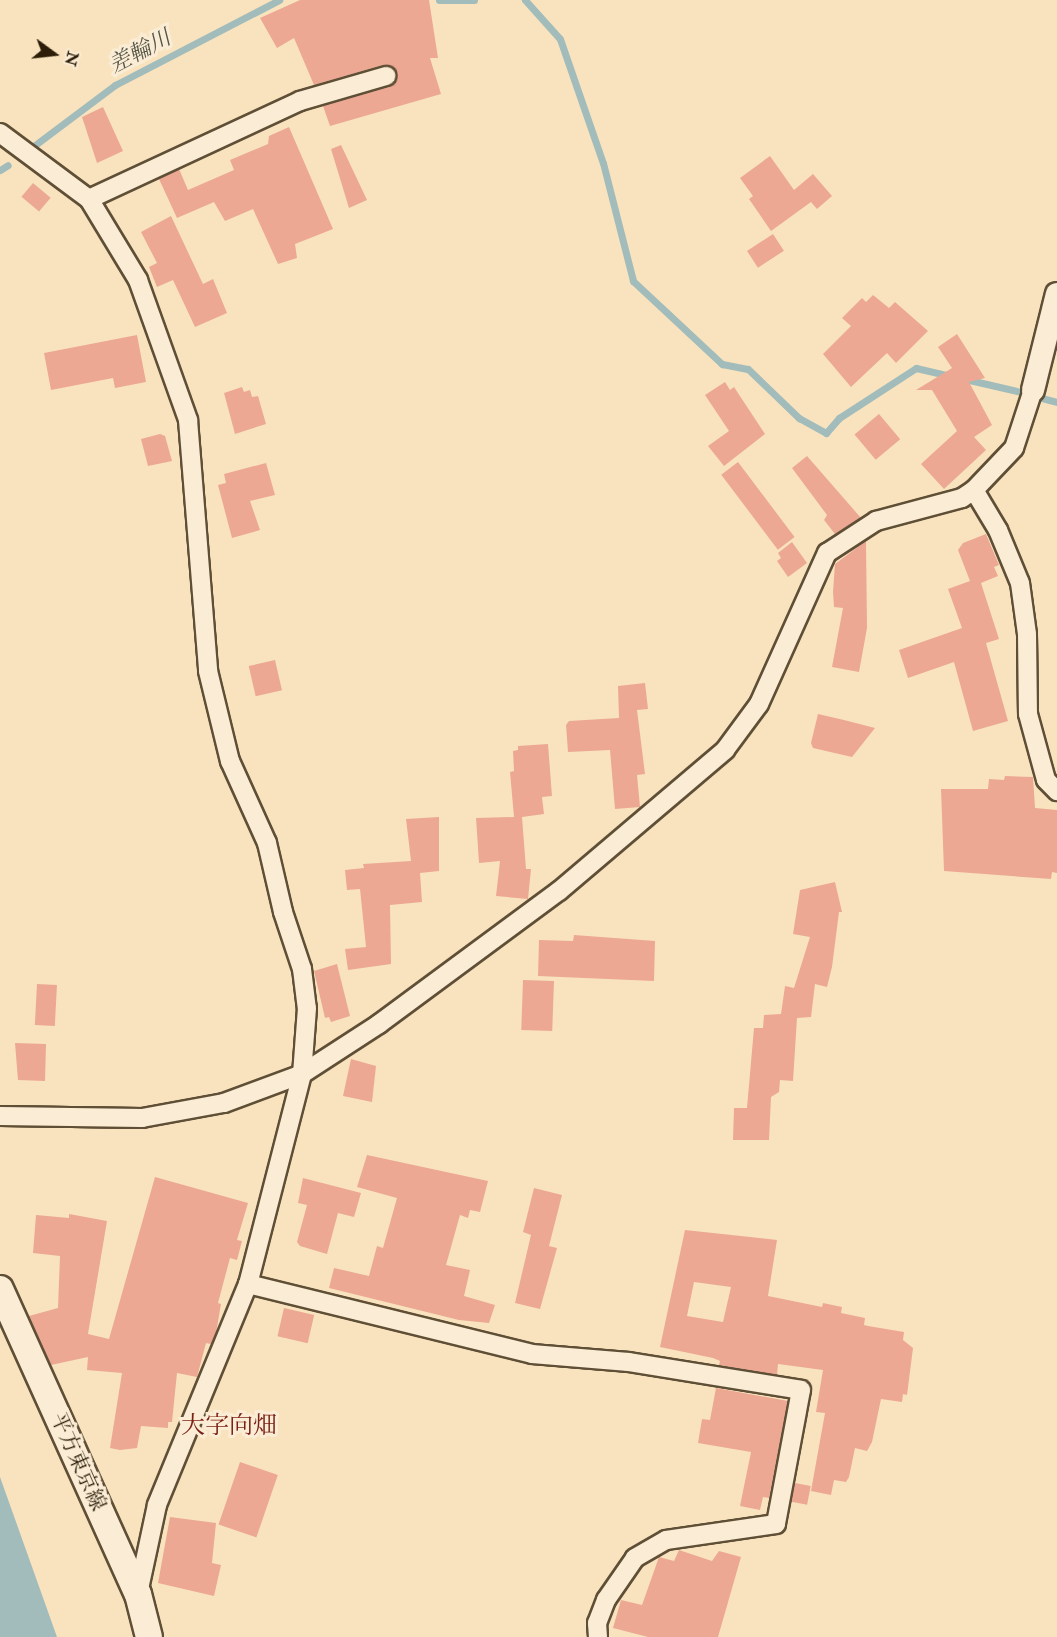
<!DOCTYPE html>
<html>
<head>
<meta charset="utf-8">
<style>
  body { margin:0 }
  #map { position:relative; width:1057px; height:1637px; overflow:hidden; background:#f9e3be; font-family:"IM FELL Double Pica","Noto Serif JP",serif }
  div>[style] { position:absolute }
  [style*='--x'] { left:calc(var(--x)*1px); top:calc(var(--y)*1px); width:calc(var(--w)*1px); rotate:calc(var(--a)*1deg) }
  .water>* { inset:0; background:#a1bcba }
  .stream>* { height:7px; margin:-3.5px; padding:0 3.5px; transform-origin:3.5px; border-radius:3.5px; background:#a1bcba }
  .building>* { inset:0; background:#eca893; transform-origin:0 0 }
  .roads { filter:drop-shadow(2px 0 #5f4f36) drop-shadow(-2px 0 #5f4f36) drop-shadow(0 2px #5f4f36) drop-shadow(0 -2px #5f4f36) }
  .minor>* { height:18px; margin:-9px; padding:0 9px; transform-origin:9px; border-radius:9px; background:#fbedd5 }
  .tertiary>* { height:22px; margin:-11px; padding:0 11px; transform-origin:11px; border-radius:11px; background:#fbedd5 }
  .secondary>* { height:26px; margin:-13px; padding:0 13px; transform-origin:13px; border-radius:13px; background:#fbedd5 }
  span { translate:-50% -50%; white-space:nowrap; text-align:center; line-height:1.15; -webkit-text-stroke:6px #fbedd5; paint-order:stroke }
  .street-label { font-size:21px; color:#2c1e09 }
  .water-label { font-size:22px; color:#555547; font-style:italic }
  .quarter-label { font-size:24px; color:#7a1f14 }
  .north { position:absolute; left:24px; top:24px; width:60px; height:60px; -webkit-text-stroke:4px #fbedd5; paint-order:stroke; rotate:105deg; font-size:16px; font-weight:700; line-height:24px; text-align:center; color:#2c1e09 }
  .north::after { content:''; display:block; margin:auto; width:21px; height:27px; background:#2c1e09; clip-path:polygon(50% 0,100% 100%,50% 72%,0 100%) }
</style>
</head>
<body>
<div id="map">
  <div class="water">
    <i style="clip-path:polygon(0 1477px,57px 1637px,0 1637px)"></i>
  </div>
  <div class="stream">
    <i style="--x:439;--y:0;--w:35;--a:0"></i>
    <i style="--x:525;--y:0;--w:52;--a:48.1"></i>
    <i style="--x:560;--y:39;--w:131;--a:70.9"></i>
    <i style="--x:603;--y:163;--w:122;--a:75.7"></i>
    <i style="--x:633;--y:281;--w:122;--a:43"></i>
    <i style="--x:722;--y:364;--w:26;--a:11"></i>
    <i style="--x:748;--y:369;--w:71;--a:43.9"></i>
    <i style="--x:799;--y:418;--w:31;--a:29"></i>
    <i style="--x:826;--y:433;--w:20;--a:-49"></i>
    <i style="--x:839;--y:418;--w:92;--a:-33"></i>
    <i style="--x:916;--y:368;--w:36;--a:13"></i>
    <i style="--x:27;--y:151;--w:110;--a:-36.9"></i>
    <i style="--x:115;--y:85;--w:185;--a:-27.4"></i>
    <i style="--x:0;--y:170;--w:9;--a:-32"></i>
    <i style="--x:965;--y:379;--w:62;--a:13.1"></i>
    <i style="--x:1038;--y:397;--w:20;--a:15"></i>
  </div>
  <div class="building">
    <i style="clip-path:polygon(300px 0,429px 0,438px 58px,430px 58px,441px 94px,330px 126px,323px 106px,389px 87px,397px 73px,393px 68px,383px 65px,314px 85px,294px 38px,277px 48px,260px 18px)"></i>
    <i style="clip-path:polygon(103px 107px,123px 151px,97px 163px,82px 117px)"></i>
    <i style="clip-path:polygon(289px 127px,333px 229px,295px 244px,297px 258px,278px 264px,253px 209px,225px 221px,214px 202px,177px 218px,159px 179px,179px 169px,188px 190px,234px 170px,230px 160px,268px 144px,269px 136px)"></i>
    <i style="clip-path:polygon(341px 145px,367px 200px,349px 208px,331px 149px)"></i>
    <i style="clip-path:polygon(770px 156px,794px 190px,813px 174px,832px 196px,817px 209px,811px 202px,771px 231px,749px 199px,753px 196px,740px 178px)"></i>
    <i style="left:33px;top:183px;width:23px;height:18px;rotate:40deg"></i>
    <i style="clip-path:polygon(171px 216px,203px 284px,213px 279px,227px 313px,195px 327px,173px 280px,157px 287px,149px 267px,157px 263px,141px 232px)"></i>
    <i style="left:773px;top:234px;width:20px;height:31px;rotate:57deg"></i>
    <i style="clip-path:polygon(873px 295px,889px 308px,895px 302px,928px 331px,896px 363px,887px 353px,851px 387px,823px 354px,851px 326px,842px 318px,862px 298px,866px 302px)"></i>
    <i style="clip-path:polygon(957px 334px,985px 378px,969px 382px,992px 425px,974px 437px,986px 450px,944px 489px,921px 464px,957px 431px,932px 390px,916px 390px,952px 368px,938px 347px)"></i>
    <i style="clip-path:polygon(137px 335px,146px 382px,115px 388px,113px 378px,51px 390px,44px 353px)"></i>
    <i style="clip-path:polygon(725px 382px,730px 390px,734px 387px,765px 434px,724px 466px,708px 446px,729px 431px,705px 395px)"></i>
    <i style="clip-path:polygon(242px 387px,244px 392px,250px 390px,252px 397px,258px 396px,266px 424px,235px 434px,224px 393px)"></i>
    <i style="left:879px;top:414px;width:33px;height:32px;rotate:50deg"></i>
    <i style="clip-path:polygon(160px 434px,165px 436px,172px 461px,148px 466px,141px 439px)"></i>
    <i style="clip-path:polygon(807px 456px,861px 518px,835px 534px,824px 520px,827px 515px,792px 468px)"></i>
    <i style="left:738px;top:462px;width:94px;height:21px;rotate:53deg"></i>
    <i style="clip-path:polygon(266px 463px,275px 495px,250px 501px,260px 530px,232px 538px,218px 485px,226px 483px,224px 474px)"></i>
    <i style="clip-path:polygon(986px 534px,999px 565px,994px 567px,998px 576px,981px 583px,999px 639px,986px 643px,1008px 721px,973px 731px,954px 662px,908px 678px,899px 650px,962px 628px,948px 589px,970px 581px,958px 550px,963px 543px)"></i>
    <i style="clip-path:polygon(866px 541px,867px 628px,859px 672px,832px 667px,843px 608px,834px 607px,833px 592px,835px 564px)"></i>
    <i style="clip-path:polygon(792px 542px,807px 563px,788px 577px,777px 561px,781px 558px,778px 553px)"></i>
    <i style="left:275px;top:660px;width:31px;height:27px;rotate:77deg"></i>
    <i style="clip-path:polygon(645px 683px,648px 709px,637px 710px,645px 774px,637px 775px,640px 807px,615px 809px,610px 750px,568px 752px,566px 725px,569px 721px,619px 718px,618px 686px)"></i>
    <i style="clip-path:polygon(818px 714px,844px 720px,875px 728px,852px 757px,813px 748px,811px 743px)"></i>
    <i style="clip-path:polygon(548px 744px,552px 796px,542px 797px,544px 814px,522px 817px,526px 869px,531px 869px,528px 899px,496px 896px,500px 861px,479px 863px,476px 818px,514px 817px,510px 772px,514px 771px,513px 751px,518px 750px,518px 746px)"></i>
    <i style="clip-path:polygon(1005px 776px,1033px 777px,1035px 808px,1057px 810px,1057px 873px,1052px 872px,1051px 879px,944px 871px,941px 789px,988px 789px,989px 779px,1004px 780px)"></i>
    <i style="clip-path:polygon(439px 817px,439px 871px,420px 873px,422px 902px,390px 905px,391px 964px,348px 970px,345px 949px,366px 947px,360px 889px,347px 890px,345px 870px,364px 868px,363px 864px,411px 861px,406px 819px)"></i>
    <i style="clip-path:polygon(835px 882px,842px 912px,839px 912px,832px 967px,827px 987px,815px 984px,811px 1017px,797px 1018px,793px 1081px,780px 1080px,779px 1092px,771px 1097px,769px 1140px,733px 1140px,734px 1108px,747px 1108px,754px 1028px,763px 1028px,764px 1015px,781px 1014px,785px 986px,794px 988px,810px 937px,793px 934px,800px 890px)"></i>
    <i style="clip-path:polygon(574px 935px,655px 941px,654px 981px,538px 976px,539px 940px,573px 941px)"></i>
    <i style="clip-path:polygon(337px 964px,350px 1016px,331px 1022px,329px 1017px,325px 1018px,314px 971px)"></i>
    <i style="left:523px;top:980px;width:31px;height:50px;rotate:2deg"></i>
    <i style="left:37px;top:984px;width:20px;height:41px;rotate:3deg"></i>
    <i style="clip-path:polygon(15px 1043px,46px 1044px,45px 1081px,18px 1080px)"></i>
    <i style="clip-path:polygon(351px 1059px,376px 1066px,372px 1102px,343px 1096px)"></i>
    <i style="clip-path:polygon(367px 1155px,488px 1181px,480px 1212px,470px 1210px,468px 1218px,460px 1215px,446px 1265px,470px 1270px,464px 1296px,495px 1305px,489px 1323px,459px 1320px,329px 1288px,334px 1268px,369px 1276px,377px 1246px,383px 1248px,397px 1198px,357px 1187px)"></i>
    <i style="clip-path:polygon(155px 1177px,248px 1203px,237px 1240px,242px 1241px,237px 1260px,230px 1258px,218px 1303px,221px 1304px,216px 1333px,211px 1344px,206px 1343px,197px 1377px,177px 1373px,172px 1422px,168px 1422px,168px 1428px,141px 1426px,137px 1448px,120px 1450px,110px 1448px,122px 1373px,87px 1370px,88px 1357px,51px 1365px,29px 1316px,58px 1308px,60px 1256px,33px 1253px,36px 1215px,69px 1218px,69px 1214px,107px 1221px,88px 1334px,109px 1339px)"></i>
    <i style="clip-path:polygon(303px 1178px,361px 1193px,354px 1217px,338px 1213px,327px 1254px,300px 1246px,297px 1242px,307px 1205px,298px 1203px)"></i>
    <i style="clip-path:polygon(534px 1188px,562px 1195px,549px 1246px,557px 1248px,540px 1309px,515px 1303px,531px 1235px,523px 1232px)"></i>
    <i style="clip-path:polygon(evenodd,685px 1230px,777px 1240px,768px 1296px,822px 1307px,823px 1303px,842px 1307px,841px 1313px,865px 1318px,864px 1325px,868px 1326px,904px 1332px,903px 1340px,913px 1348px,907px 1395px,903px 1394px,902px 1402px,881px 1399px,872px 1442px,867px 1451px,855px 1448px,849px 1477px,846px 1482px,834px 1480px,831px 1495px,811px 1491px,825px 1413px,816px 1412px,823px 1370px,778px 1364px,777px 1375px,719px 1365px,720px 1361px,713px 1358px,660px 1347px,685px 1230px,694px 1282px,731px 1287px,723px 1322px,687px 1316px,694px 1282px)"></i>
    <i style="left:284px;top:1308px;width:31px;height:29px;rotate:13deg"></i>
    <i style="clip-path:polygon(716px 1388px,788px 1401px,769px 1498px,763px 1497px,760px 1510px,740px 1506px,751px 1452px,698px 1443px,702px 1419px,710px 1420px)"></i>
    <i style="left:240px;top:1462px;width:40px;height:66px;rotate:19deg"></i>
    <i style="left:795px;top:1483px;width:16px;height:19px;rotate:11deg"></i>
    <i style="clip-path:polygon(170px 1517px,216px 1523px,212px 1563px,221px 1565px,214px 1596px,158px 1583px)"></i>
    <i style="clip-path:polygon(679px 1550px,712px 1561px,719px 1551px,741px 1557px,718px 1637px,648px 1637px,613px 1628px,621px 1600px,642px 1605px,659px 1557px,674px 1561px)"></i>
  </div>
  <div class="roads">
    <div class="minor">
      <i style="--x:0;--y:133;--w:111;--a:36.6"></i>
      <i style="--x:89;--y:199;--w:95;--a:58.8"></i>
      <i style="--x:138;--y:280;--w:149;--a:70.3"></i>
      <i style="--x:188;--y:420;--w:252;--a:85.4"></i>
      <i style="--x:208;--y:671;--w:93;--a:76.3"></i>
      <i style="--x:230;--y:761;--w:90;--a:65.7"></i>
      <i style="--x:267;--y:843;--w:71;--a:76.9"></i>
      <i style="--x:283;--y:912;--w:60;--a:71.6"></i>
      <i style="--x:302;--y:969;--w:39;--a:83"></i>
      <i style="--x:307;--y:1008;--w:66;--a:94.3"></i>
      <i style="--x:302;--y:1074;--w:217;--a:104.4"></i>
      <i style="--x:248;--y:1284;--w:239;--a:112.4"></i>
      <i style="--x:157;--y:1505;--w:91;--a:102.1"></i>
      <i style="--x:89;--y:199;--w:233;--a:-24.9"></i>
      <i style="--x:300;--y:101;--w:90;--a:-16.2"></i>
      <i style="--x:974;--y:490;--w:47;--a:59"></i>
      <i style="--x:998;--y:530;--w:57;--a:67.5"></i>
      <i style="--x:1020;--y:583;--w:51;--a:82.2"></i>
      <i style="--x:1027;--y:634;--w:80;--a:89.3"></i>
      <i style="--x:1028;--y:714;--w:68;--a:74.7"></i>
      <i style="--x:1046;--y:780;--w:16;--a:45"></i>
      <i style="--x:0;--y:1116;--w:142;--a:0.8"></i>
      <i style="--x:142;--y:1118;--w:83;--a:-10.4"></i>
      <i style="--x:224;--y:1103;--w:83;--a:-20.4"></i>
      <i style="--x:302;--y:1074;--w:92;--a:-33"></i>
      <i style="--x:379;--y:1024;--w:224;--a:-36.5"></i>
      <i style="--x:559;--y:891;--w:218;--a:-40.3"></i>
      <i style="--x:725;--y:750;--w:57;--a:-53.5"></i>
      <i style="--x:759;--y:704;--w:166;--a:-65.8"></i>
      <i style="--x:827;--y:553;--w:59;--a:-33.1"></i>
      <i style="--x:876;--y:521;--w:89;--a:-15"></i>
      <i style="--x:962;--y:498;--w:14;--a:-34"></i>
      <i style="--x:974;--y:490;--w:58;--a:-46.4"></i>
      <i style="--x:1014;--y:448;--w:61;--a:-71.9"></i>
      <i style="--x:248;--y:1284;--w:292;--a:13.8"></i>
      <i style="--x:532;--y:1354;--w:97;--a:4.7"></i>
      <i style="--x:629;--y:1362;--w:174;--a:9.2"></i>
      <i style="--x:801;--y:1390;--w:136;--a:100.6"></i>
      <i style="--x:776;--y:1524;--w:111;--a:171.7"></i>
      <i style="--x:666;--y:1540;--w:36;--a:150"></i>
      <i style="--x:635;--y:1558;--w:51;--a:124.6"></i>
      <i style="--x:606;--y:1600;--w:25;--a:111"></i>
      <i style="--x:597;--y:1623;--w:14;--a:86"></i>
    </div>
    <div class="tertiary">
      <i style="--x:1033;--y:390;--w:99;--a:-76"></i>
    </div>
    <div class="secondary">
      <i style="--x:0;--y:1289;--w:335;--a:65.7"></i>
      <i style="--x:138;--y:1594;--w:44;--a:75.7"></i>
    </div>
  </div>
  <div class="street-label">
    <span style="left:78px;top:1462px;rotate:66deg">平方東京線</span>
  </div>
  <div class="water-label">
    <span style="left:140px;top:52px;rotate:-28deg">差輪川</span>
  </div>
  <div class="quarter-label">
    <span style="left:229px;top:1426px">大字向畑</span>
  </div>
  <div class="north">N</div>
</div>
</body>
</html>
